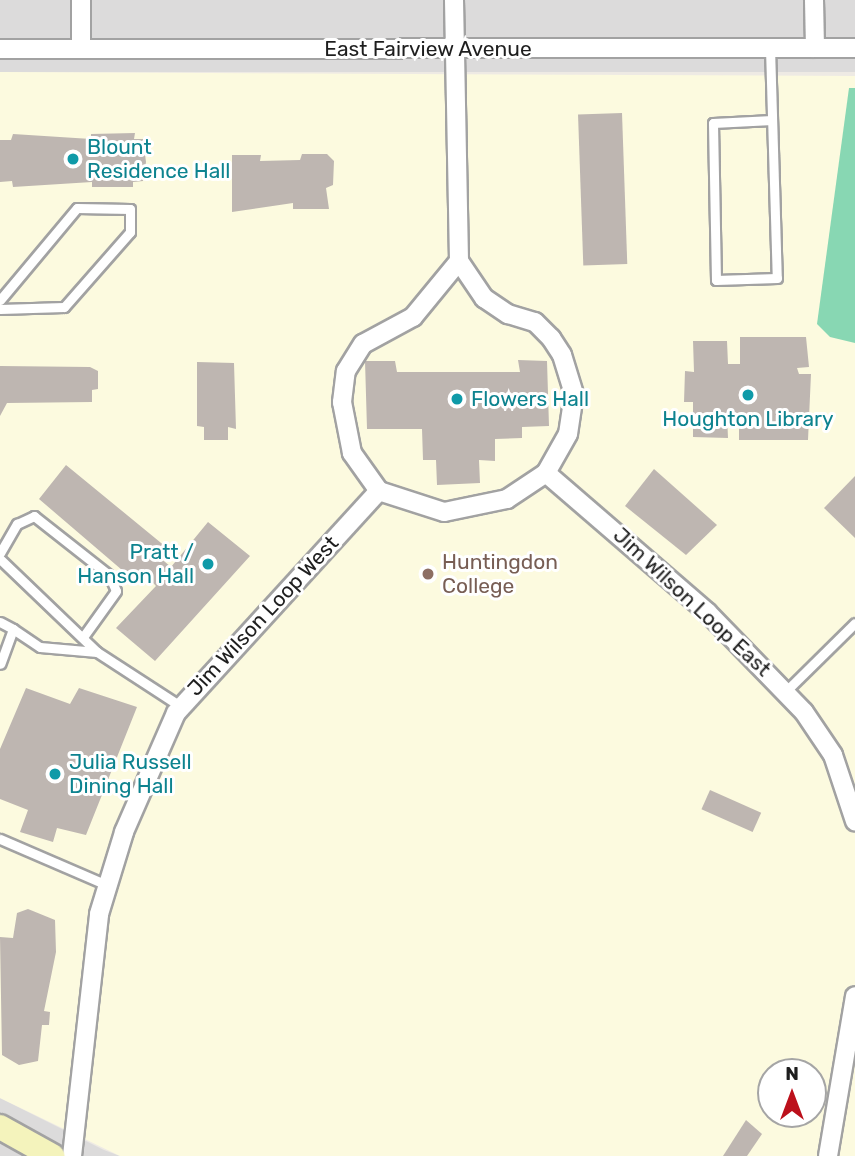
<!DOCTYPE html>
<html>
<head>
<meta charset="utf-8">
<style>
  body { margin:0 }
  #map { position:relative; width:855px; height:1156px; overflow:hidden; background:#eeeae4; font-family:Rubik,sans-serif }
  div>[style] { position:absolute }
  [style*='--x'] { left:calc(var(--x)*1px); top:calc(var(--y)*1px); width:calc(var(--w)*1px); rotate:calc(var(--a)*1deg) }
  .residential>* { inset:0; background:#dcdbdb; transform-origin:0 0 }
  .education>* { inset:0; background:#fcfadf }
  .pitch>* { inset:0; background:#88d7b3 }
  .building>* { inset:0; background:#beb6b1; transform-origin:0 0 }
  .roads { filter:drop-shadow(2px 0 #a2a2a2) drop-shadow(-2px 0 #a2a2a2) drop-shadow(0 2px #a2a2a2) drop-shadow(0 -2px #a2a2a2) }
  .lane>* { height:9px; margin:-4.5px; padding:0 4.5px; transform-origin:4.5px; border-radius:4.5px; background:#fff }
  .street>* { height:18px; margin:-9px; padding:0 9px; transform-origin:9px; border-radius:9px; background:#fff }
  .secondary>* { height:24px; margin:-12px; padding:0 12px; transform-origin:12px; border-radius:12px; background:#f4f3bc }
  .dots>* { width:19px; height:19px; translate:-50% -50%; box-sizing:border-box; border:4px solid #fff; border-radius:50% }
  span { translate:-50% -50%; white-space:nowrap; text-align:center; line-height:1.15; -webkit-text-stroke:6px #fff; paint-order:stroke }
  .street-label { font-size:21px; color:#1e1e1e }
  .culture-label { font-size:21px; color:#0d838f }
  .left { translate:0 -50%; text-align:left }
  .right { translate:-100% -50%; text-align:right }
  .education-label { font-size:21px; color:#785e54 }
  .north { position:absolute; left:757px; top:1058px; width:70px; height:70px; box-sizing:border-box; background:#fff; border:2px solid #a5a5a5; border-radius:50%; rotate:0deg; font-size:19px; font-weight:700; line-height:28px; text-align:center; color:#1e1e1e }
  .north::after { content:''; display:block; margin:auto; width:24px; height:32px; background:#bc101b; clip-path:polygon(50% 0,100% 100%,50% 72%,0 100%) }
</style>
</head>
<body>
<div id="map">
  <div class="residential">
    <i style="left:0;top:0;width:855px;height:72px"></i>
    <i style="clip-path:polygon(0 1098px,104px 1150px,120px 1156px,0 1156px)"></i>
  </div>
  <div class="education">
    <i style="clip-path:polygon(evenodd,0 72px,855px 76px,855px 1156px,120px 1156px,0 1098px,0 72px,771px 1072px,813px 1072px,813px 1114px,771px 1114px,771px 1072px)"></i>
  </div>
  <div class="pitch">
    <i style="clip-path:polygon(849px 88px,855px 88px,855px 343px,830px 337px,817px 324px)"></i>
  </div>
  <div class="building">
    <i style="left:622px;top:113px;width:151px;height:44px;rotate:88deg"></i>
    <i style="clip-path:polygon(135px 133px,134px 139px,143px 139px,146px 162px,143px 181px,133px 182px,133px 187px,92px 187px,92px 182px,13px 187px,12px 181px,0 182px,0 140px,11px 140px,13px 134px,91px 139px,91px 134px)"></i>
    <i style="clip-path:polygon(302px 154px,327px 154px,334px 161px,333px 185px,326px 188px,329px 209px,293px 209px,293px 203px,232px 212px,232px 155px,261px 155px,260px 161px,300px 160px)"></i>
    <i style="clip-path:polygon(740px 337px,806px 337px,809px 367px,797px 368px,799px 374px,811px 374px,808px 440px,739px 440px,739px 414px,727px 414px,728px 438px,693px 437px,693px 402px,684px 402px,685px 371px,694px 372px,693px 341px,727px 341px,728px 364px,740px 364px)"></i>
    <i style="clip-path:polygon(518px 360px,547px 361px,549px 426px,522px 427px,522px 438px,495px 439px,495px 461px,479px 460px,480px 483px,437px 485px,436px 460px,423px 460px,422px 429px,367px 429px,365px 361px,395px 361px,397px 372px,520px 372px)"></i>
    <i style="clip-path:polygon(197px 362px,234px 363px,236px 429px,228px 427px,228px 440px,204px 440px,204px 427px,197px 426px)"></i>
    <i style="clip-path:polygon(0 366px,90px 367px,98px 371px,98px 389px,92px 390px,92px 402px,7px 403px,0 416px)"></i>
    <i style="clip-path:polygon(66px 465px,166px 547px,158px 556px,171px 567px,208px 522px,250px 556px,155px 661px,116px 628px,156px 586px,144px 573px,136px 582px,39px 499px)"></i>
    <i style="clip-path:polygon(654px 469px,717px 525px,686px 555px,625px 506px)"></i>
    <i style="clip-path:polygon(855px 476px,855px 538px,824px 508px)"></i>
    <i style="clip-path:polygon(26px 688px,70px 704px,79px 688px,137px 707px,86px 835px,57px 828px,53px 842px,20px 832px,28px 810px,0 799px,0 749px)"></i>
    <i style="left:710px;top:790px;width:56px;height:21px;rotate:24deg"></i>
    <i style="clip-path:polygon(28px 909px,55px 920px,56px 952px,44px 1011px,50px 1012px,49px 1025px,42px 1025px,38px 1061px,19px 1065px,2px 1055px,0 937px,13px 938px,17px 913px)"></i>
    <i style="clip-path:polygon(746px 1120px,762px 1134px,747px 1156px,723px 1156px)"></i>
  </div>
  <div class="roads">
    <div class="lane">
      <i style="--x:770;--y:48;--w:230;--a:88.3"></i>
      <i style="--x:777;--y:278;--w:61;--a:178.1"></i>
      <i style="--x:716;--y:280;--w:157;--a:-91.1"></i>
      <i style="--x:713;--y:123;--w:59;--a:-2.9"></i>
      <i style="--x:0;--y:300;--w:120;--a:-50.1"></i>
      <i style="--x:77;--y:208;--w:53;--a:1.1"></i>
      <i style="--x:130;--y:209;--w:23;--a:90"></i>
      <i style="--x:130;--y:232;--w:100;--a:131.3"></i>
      <i style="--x:64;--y:307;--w:64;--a:178.2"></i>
      <i style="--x:0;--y:553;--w:34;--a:-60"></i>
      <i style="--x:17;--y:524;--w:19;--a:-25"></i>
      <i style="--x:34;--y:516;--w:95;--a:38.2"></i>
      <i style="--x:109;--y:575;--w:17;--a:66"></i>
      <i style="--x:116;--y:591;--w:57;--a:125.7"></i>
      <i style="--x:0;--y:559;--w:134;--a:43.8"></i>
      <i style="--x:0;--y:622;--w:15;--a:28"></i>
      <i style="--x:13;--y:629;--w:37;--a:110"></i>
      <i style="--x:13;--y:629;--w:32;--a:34"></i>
      <i style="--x:40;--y:647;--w:57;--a:5"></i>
      <i style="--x:97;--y:652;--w:99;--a:33"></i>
      <i style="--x:785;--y:692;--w:98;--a:-44.6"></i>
      <i style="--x:0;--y:839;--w:116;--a:23.3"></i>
    </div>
    <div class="street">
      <i style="--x:81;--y:0;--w:49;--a:90"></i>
      <i style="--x:454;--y:0;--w:261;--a:88.9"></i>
      <i style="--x:459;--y:261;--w:45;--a:56"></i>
      <i style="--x:484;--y:298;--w:29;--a:34"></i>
      <i style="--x:508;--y:314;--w:28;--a:17"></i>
      <i style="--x:535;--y:322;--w:23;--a:45"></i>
      <i style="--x:551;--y:338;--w:20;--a:57"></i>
      <i style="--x:562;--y:355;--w:41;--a:72.9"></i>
      <i style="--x:574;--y:394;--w:40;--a:98.5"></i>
      <i style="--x:568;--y:434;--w:45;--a:119.4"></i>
      <i style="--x:546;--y:473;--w:47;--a:146.3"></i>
      <i style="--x:507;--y:499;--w:64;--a:168.3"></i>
      <i style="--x:444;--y:512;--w:68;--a:-162.1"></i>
      <i style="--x:379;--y:491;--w:47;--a:-125.4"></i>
      <i style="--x:352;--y:453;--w:52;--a:-101.1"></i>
      <i style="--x:342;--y:402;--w:31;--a:-83"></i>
      <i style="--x:346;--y:371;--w:32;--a:-58"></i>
      <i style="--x:363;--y:344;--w:57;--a:-28.4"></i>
      <i style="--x:413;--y:317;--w:72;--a:-50.6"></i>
      <i style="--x:814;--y:0;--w:48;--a:88.8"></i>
      <i style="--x:0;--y:49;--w:855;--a:-0.07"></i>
      <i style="--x:546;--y:473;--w:213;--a:40.8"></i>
      <i style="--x:707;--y:612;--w:139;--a:45.9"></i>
      <i style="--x:804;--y:712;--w:52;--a:56"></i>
      <i style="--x:833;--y:755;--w:70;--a:71.6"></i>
      <i style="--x:72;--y:1156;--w:244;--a:-83.6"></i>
      <i style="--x:99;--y:914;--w:86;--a:-73"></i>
      <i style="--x:124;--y:832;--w:130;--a:-66.4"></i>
      <i style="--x:176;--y:713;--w:301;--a:-47.6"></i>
      <i style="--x:828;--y:1156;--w:162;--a:-80.4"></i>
    </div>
    <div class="secondary">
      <i style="--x:0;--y:1127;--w:60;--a:29.1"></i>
    </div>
  </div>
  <div class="dots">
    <i style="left:73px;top:159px;background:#0f9aa8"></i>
    <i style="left:748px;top:395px;background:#0f9aa8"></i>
    <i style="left:457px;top:399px;background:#0f9aa8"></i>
    <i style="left:208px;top:564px;background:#0f9aa8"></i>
    <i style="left:428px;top:574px;background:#8d6e63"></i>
    <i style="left:55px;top:774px;background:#0f9aa8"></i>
  </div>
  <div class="street-label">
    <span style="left:428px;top:49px">East Fairview Avenue</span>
    <span style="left:692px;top:602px;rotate:43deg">Jim Wilson Loop East</span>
    <span style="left:263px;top:616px;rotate:-47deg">Jim Wilson Loop West</span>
  </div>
  <div class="culture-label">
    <span class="left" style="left:87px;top:159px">Blount<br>Residence Hall</span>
    <span class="left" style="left:471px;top:399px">Flowers Hall</span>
    <span style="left:748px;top:419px">Houghton Library</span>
    <span class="right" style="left:194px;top:564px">Pratt /<br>Hanson Hall</span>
    <span class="left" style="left:69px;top:774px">Julia Russell<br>Dining Hall</span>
  </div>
  <div class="education-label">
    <span class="left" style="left:442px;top:574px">Huntingdon<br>College</span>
  </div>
  <div class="north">N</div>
</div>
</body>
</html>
